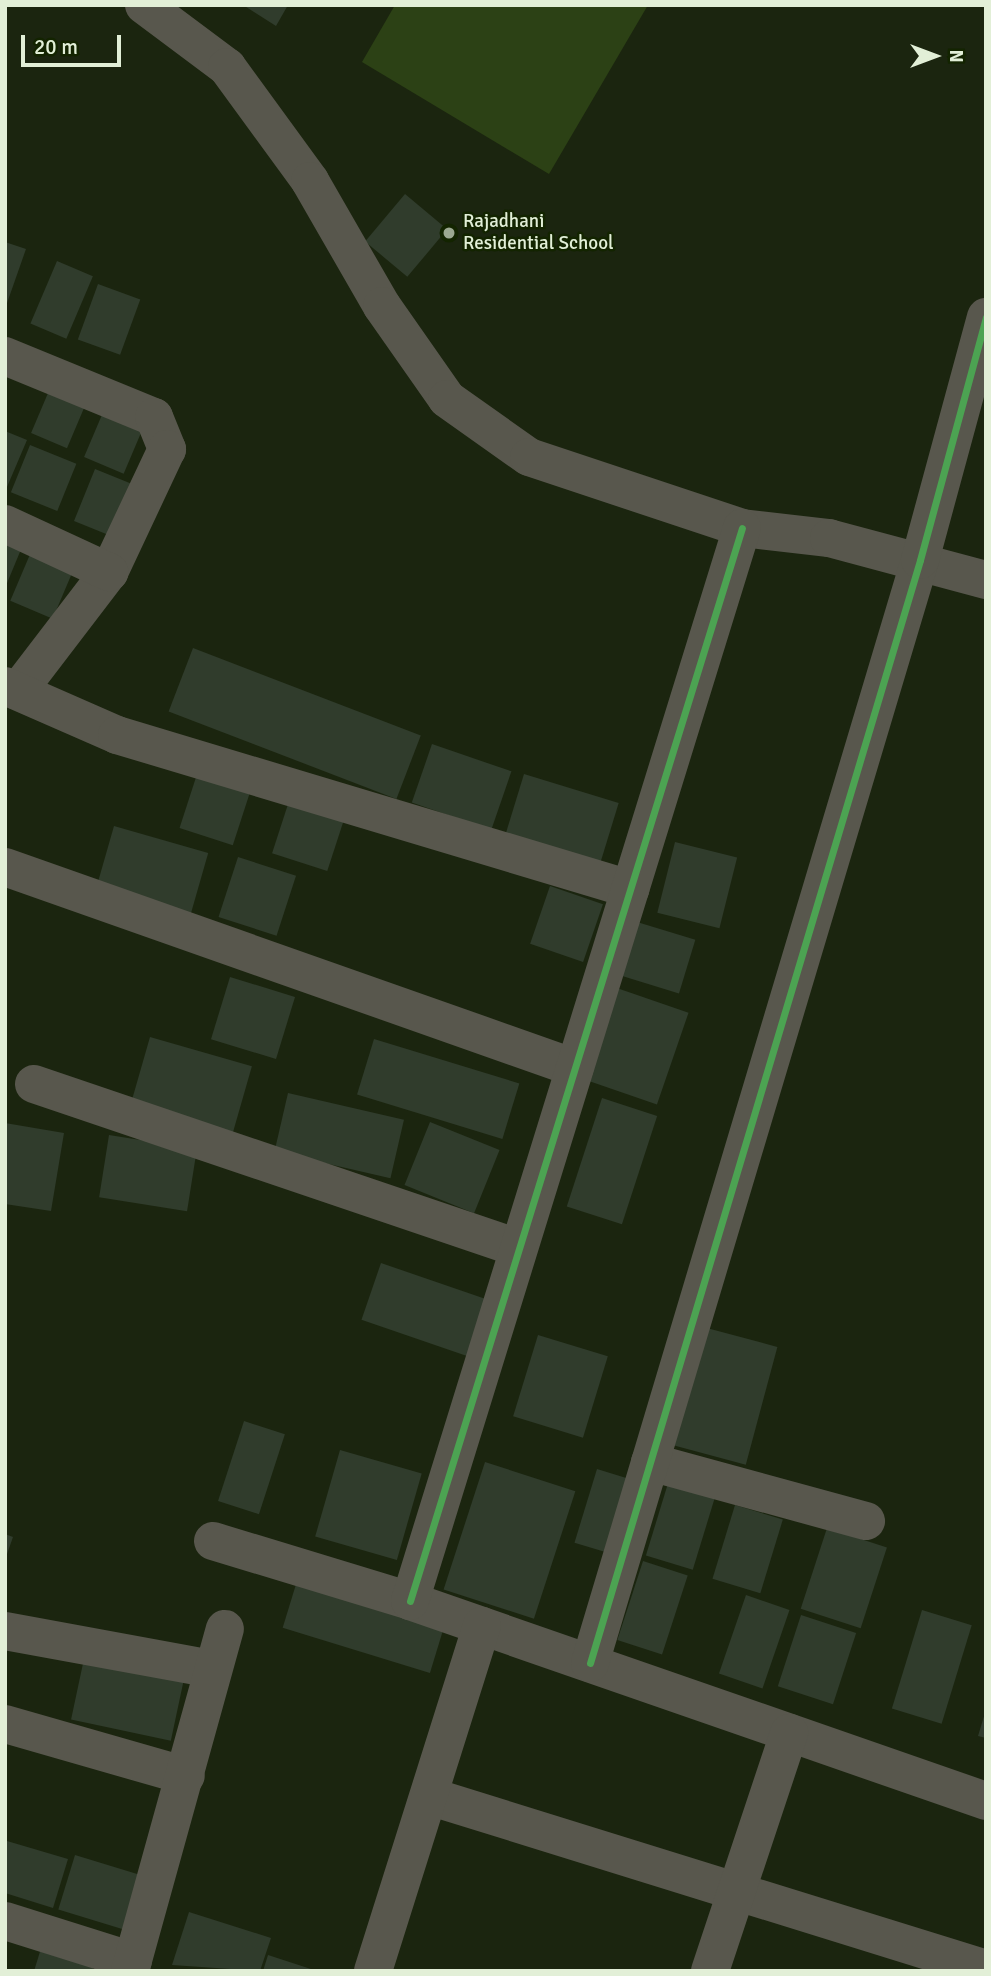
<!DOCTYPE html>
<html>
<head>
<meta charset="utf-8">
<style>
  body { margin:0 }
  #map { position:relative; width:991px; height:1976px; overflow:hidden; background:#1b250f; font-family:Signika,sans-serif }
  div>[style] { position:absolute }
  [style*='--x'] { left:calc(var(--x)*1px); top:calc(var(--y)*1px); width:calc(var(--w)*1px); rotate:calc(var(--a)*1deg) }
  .green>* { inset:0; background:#2c4115 }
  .building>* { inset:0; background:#303c2c; transform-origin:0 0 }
  .minor>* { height:38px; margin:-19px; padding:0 19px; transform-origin:19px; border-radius:19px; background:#58574d }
  .cycleway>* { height:7px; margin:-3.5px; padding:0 3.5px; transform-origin:3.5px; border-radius:3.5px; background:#4ca352 }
  .dots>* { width:19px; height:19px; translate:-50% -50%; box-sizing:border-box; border:4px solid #132400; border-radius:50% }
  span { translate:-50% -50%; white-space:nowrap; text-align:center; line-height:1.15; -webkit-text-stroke:5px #132400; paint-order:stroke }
  .poi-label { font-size:19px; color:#e2efd7 }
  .left { translate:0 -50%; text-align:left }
  .frame { position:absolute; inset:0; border:7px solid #e2efd7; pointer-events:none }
  .north { position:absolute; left:900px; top:21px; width:70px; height:70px; -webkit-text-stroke:5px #132400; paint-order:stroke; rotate:90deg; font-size:19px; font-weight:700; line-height:28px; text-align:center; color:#e2efd7 }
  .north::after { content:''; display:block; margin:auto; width:24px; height:32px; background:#e2efd7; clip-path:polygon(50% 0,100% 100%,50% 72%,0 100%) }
  .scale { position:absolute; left:21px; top:35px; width:100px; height:32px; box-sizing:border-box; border:4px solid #e2efd7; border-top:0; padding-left:9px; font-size:21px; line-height:24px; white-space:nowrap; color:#e2efd7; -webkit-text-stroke:5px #132400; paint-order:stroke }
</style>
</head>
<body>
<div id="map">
  <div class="green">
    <i style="clip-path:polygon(395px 5px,648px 5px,549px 174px,362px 62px)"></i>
  </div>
  <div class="building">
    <i style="clip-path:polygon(243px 5px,288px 5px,276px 26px)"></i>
    <i style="left:405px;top:194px;width:55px;height:62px;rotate:40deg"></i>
    <i style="clip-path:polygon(5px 242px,26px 249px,6px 306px,5px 306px)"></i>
    <i style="left:57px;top:261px;width:39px;height:68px;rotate:23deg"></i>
    <i style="left:98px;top:284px;width:45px;height:59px;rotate:20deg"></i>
    <i style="left:51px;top:386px;width:39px;height:51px;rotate:23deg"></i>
    <i style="left:104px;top:410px;width:43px;height:51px;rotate:23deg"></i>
    <i style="clip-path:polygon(5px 431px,27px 440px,7px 487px,5px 486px)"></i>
    <i style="left:30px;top:445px;width:50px;height:51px;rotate:22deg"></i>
    <i style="left:95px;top:469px;width:48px;height:56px;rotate:22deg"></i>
    <i style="clip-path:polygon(5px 540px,22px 547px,5px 588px)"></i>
    <i style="left:31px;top:552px;width:46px;height:53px;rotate:23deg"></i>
    <i style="left:193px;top:648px;width:244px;height:68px;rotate:21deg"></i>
    <i style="left:432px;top:744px;width:84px;height:62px;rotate:19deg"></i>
    <i style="left:199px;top:768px;width:56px;height:63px;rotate:18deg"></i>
    <i style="left:524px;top:774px;width:99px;height:66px;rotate:17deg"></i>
    <i style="left:290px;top:798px;width:58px;height:58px;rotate:18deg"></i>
    <i style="left:114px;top:826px;width:98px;height:67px;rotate:16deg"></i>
    <i style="left:675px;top:842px;width:64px;height:73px;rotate:14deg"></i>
    <i style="left:238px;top:857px;width:61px;height:63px;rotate:18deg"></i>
    <i style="left:550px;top:886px;width:56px;height:61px;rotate:19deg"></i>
    <i style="left:637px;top:922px;width:61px;height:56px;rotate:17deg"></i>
    <i style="left:230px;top:977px;width:68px;height:65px;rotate:17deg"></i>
    <i style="left:611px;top:986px;width:82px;height:97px;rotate:19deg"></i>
    <i style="left:150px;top:1037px;width:106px;height:72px;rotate:16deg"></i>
    <i style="left:374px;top:1039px;width:152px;height:58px;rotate:17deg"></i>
    <i style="left:288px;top:1093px;width:119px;height:60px;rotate:13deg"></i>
    <i style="left:602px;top:1098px;width:58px;height:114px;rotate:18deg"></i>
    <i style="left:430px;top:1122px;width:75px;height:68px;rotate:22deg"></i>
    <i style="clip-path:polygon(5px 1123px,64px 1133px,51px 1211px,5px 1204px)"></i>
    <i style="left:109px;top:1135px;width:89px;height:63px;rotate:9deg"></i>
    <i style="left:381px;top:1263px;width:120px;height:60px;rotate:19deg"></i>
    <i style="left:703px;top:1327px;width:77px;height:122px;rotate:15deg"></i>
    <i style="left:538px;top:1335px;width:73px;height:85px;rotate:17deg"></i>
    <i style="left:244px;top:1421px;width:43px;height:84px;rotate:18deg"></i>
    <i style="left:340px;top:1450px;width:85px;height:90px;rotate:16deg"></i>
    <i style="left:485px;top:1462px;width:95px;height:134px;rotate:18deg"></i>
    <i style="left:597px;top:1469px;width:34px;height:77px;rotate:17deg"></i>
    <i style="left:669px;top:1480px;width:49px;height:79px;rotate:17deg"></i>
    <i style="left:735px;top:1505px;width:50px;height:77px;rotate:17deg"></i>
    <i style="left:827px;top:1528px;width:63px;height:85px;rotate:18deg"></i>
    <i style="clip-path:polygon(5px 1534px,13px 1537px,6px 1557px,5px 1557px)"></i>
    <i style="left:643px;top:1561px;width:47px;height:83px;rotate:18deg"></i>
    <i style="left:297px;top:1581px;width:154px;height:49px;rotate:17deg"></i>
    <i style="left:746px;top:1595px;width:46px;height:83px;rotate:19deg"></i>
    <i style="left:922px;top:1610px;width:52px;height:103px;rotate:17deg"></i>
    <i style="left:801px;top:1615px;width:58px;height:75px;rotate:18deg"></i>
    <i style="left:85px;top:1654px;width:102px;height:67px;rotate:12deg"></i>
    <i style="clip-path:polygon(985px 1713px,986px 1713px,986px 1738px,978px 1736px)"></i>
    <i style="clip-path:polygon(7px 1841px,68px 1859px,53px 1908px,5px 1893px)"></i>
    <i style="left:75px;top:1855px;width:71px;height:57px;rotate:17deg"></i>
    <i style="clip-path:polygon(189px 1912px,271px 1938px,260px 1971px,172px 1965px)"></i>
    <i style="clip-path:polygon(43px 1942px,96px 1958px,92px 1971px,34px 1971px)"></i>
    <i style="clip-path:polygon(268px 1955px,314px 1970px,314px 1971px,263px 1971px)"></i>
  </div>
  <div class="minor">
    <i style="--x:144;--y:5;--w:104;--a:36.8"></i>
    <i style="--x:227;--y:67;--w:141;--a:53.9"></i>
    <i style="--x:310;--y:181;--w:144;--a:60.1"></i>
    <i style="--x:382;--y:306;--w:113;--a:55"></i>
    <i style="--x:447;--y:399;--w:100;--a:35.3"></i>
    <i style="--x:529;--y:457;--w:225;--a:18.4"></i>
    <i style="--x:742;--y:528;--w:88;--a:6.6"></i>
    <i style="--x:829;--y:538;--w:163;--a:15"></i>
    <i style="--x:5;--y:356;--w:161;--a:22.3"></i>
    <i style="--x:154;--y:417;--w:35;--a:68"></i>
    <i style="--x:167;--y:449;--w:136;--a:115.2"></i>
    <i style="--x:109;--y:572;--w:150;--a:127.4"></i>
    <i style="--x:5;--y:524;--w:115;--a:24.8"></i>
    <i style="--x:5;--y:686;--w:122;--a:23.6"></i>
    <i style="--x:117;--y:735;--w:536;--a:16.71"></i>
    <i style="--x:5;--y:867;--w:604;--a:19.42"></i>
    <i style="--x:34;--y:1084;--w:508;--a:18.72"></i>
    <i style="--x:650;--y:1462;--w:224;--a:15.3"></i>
    <i style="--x:213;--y:1541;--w:206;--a:16.9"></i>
    <i style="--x:410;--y:1601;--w:610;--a:19.15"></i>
    <i style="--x:410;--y:1601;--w:1123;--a:-72.81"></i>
    <i style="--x:5;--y:1631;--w:210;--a:10.4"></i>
    <i style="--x:590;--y:1663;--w:1151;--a:-73.34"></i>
    <i style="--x:920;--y:560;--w:252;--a:-74.8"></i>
    <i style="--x:5;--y:1724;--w:188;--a:16"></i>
    <i style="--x:429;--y:1796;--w:583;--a:17.25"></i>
    <i style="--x:5;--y:1921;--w:134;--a:17.4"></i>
    <i style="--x:130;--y:1971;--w:355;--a:-74.5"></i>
    <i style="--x:373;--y:1971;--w:362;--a:-72.5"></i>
    <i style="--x:710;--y:1971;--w:251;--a:-71.6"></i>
  </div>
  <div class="cycleway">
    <i style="--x:410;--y:1601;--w:1123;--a:-72.81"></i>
    <i style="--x:590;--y:1663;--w:1151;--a:-73.34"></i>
    <i style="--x:920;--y:560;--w:252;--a:-74.8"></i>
  </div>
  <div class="dots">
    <i style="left:449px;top:233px;background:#9ca891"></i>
  </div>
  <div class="poi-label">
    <span class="left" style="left:463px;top:233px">Rajadhani<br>Residential School</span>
  </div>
  <div class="frame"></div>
  <div class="north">N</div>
  <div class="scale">20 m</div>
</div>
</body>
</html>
